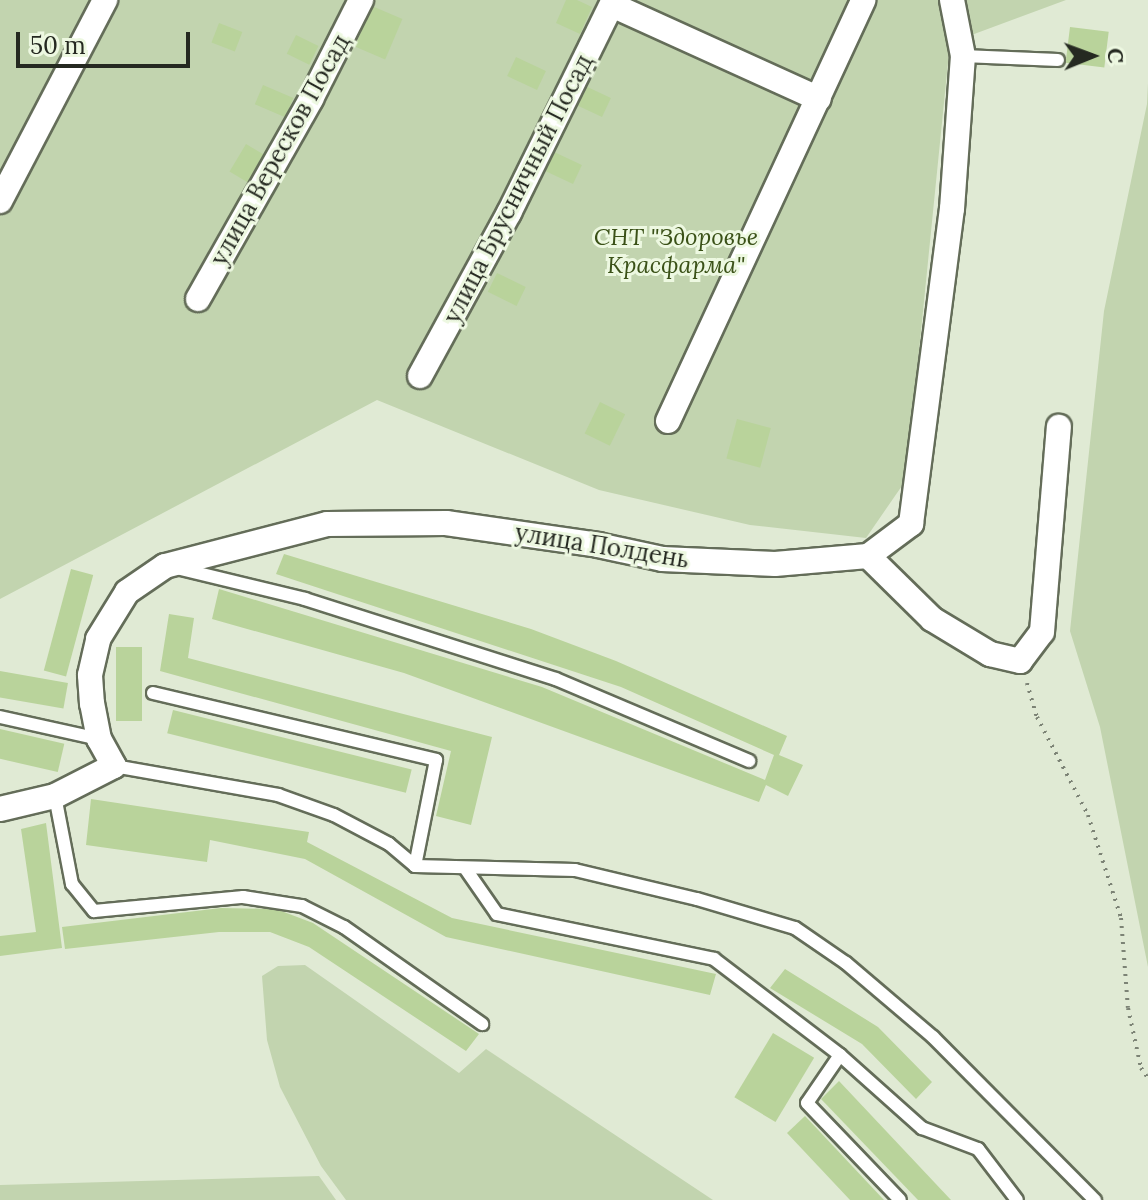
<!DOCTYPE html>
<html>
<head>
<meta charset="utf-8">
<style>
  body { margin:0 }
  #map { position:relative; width:1148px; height:1200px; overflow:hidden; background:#e0ead4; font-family:Lora,serif }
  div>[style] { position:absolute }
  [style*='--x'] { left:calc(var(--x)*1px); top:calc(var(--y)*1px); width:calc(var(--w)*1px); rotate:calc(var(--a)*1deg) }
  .green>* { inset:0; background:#c2d4af }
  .building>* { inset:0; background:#b9d39b; transform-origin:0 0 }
  .path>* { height:4px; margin-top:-2px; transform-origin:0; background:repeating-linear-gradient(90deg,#7c8375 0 2px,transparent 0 8px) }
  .roads { filter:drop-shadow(2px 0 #646d59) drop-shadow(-2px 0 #646d59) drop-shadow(0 2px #646d59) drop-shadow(0 -2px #646d59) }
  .lane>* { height:12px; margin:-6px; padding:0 6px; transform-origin:6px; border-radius:6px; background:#fff }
  .street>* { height:24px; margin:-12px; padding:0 12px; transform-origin:12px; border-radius:12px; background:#fff }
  span { translate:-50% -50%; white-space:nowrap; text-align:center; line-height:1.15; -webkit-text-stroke:6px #edf8e1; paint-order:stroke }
  .street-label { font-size:24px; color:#252921 }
  .park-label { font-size:24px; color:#3a5117; font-style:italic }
  .north { position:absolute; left:1052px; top:16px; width:80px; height:80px; -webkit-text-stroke:6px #edf8e1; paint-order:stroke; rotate:89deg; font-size:22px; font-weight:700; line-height:32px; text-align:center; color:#252921 }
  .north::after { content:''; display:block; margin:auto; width:28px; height:36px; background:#252921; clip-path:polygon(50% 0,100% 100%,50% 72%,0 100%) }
  .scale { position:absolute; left:16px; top:32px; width:174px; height:36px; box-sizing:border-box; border:4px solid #252921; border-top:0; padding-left:10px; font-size:24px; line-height:28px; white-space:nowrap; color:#252921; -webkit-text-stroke:6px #edf8e1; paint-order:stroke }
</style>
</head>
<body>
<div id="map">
  <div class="green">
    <i style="clip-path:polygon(0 0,1066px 0,950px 43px,906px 480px,866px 538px,750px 525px,599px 490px,377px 400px,0 599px)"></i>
    <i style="clip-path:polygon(1148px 83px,1148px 967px,1100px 727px,1070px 631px,1104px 311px,1147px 104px)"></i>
    <i style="clip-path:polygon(305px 965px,459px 1073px,486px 1049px,713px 1200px,346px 1200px,321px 1166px,280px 1087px,267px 1040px,262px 976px,278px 966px)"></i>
    <i style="clip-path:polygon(319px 1176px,336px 1200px,0 1200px,0 1185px)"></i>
  </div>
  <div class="building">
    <i style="clip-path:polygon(566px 0,577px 0,592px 7px,580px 34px,556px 23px)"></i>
    <i style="left:372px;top:6px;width:33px;height:44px;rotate:23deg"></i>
    <i style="left:219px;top:23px;width:25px;height:21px;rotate:21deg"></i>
    <i style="left:1070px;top:27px;width:39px;height:36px;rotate:7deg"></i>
    <i style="left:296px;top:35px;width:25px;height:21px;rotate:26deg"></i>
    <i style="left:516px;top:57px;width:33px;height:21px;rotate:25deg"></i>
    <i style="left:581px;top:84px;width:33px;height:21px;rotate:25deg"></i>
    <i style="left:263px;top:85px;width:33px;height:21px;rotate:23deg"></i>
    <i style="left:246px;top:144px;width:21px;height:32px;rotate:31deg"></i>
    <i style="left:552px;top:151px;width:33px;height:21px;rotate:25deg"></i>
    <i style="left:497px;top:273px;width:32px;height:21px;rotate:26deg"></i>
    <i style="left:600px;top:402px;width:28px;height:35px;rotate:26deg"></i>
    <i style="left:737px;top:419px;width:35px;height:41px;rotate:15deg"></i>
    <i style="clip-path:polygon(284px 554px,531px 629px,616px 661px,787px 736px,779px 755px,803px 765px,788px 796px,766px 785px,759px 802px,404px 673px,212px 619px,219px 589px,542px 687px,765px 780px,774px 755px,621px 687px,276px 574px)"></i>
    <i style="left:71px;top:569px;width:23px;height:105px;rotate:15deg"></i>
    <i style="clip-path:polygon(169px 614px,194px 618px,188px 658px,492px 737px,471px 825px,436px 816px,451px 751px,160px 671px)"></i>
    <i style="left:116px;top:647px;width:26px;height:74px"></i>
    <i style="left:0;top:671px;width:69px;height:26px;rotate:10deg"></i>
    <i style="left:173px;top:710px;width:246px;height:24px;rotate:14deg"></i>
    <i style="left:0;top:729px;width:66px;height:29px;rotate:13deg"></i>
    <i style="clip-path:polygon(91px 799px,309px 832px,307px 842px,452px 918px,716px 974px,710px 995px,446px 937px,305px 859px,210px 840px,207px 862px,86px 845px)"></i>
    <i style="clip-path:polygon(46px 823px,62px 948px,0 956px,0 936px,36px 932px,21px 829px)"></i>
    <i style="clip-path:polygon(221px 908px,276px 909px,313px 923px,479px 1034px,466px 1051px,309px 947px,270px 932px,219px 932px,65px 949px,62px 927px)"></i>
    <i style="clip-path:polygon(785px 969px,878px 1027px,932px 1082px,916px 1099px,862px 1044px,770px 988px)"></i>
    <i style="left:773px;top:1033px;width:48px;height:75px;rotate:31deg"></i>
    <i style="clip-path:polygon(839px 1081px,951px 1200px,918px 1200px,821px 1099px)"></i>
    <i style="clip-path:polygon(805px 1116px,884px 1200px,850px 1200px,787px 1133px)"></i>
  </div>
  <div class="path">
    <i style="--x:1027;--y:683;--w:35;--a:74"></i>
    <i style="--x:1037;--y:717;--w:110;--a:62.5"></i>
    <i style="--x:1088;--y:815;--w:108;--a:72.2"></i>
    <i style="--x:1121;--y:918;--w:90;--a:85.6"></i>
    <i style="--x:1128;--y:1008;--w:61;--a:77.8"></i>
    <i style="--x:1141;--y:1068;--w:12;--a:55"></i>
  </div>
  <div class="roads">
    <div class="lane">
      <i style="--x:963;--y:56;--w:95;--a:2.4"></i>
      <i style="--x:177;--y:568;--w:132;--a:13.6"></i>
      <i style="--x:305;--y:599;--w:263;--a:17.7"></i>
      <i style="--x:556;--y:679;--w:210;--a:23"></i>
      <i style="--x:153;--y:693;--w:291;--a:13.3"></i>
      <i style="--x:436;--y:760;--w:108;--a:101.2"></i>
      <i style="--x:0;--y:717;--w:101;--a:12.5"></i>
      <i style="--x:114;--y:766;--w:167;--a:10"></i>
      <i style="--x:278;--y:795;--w:59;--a:19.7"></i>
      <i style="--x:334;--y:815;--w:62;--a:27.8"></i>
      <i style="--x:389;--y:844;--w:34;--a:40"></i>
      <i style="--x:415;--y:866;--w:160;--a:1.4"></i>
      <i style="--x:575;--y:870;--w:125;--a:13.4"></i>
      <i style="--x:697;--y:899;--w:102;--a:16.5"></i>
      <i style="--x:795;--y:928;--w:62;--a:34.5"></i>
      <i style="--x:846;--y:963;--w:114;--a:40.4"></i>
      <i style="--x:933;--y:1037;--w:230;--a:45.2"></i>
      <i style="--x:55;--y:796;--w:90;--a:79.1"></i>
      <i style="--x:72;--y:884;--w:35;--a:51"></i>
      <i style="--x:94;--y:911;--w:150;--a:-5.4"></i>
      <i style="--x:243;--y:897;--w:60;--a:8.7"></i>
      <i style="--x:302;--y:906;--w:47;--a:26.6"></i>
      <i style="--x:344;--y:927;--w:169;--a:35.1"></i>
      <i style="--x:465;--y:868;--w:56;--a:55.2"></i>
      <i style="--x:497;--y:914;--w:222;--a:11.7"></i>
      <i style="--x:714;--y:959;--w:158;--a:37.3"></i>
      <i style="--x:840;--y:1055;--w:110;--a:41.7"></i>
      <i style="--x:922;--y:1128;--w:60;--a:20.6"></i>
      <i style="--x:978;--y:1149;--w:64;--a:52.6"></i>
      <i style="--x:840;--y:1055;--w:58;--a:124.5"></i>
      <i style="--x:807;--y:1103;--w:134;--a:46.2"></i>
    </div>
    <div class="street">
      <i style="--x:612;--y:5;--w:227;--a:24.4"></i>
      <i style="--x:0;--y:201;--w:227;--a:-62.4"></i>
      <i style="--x:198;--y:299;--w:230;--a:-60.5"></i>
      <i style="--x:311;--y:99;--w:111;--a:-63.2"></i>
      <i style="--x:420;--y:376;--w:186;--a:-61.4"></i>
      <i style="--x:509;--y:213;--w:237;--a:-63.8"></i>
      <i style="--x:668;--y:421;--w:464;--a:-65.1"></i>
      <i style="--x:868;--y:556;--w:90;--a:44.5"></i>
      <i style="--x:932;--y:619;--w:68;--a:31.1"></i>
      <i style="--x:990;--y:654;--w:31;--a:13"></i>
      <i style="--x:1020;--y:661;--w:36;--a:-53"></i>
      <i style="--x:1042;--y:632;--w:206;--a:-85.3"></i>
      <i style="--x:0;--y:809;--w:57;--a:-13.3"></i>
      <i style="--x:55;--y:796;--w:66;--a:-27"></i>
      <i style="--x:114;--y:766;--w:31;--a:-119"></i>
      <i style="--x:99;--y:739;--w:36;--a:-101"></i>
      <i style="--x:92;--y:704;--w:29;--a:-94"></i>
      <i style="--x:90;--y:675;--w:37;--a:-77"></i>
      <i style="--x:98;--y:639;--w:55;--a:-58.3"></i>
      <i style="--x:127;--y:592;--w:46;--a:-34.4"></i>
      <i style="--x:165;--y:566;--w:167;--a:-14.5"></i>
      <i style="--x:327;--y:524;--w:119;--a:-0.5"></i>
      <i style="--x:446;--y:523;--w:154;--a:8.2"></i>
      <i style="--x:598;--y:545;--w:66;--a:12.3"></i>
      <i style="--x:662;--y:559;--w:113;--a:2.5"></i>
      <i style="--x:775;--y:564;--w:93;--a:-4.9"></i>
      <i style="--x:868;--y:556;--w:54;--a:-36.7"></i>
      <i style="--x:911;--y:524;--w:318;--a:-82.6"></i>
      <i style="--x:952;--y:209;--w:153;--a:-85.9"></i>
      <i style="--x:963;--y:56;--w:57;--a:-101.1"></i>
    </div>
  </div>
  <div class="street-label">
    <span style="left:280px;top:150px;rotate:-61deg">улица Вересков Посад</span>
    <span style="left:518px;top:189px;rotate:-63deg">улица Брусничный Посад</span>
    <span style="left:602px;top:546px;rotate:9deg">улица Полдень</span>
  </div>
  <div class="park-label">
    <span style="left:676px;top:251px">СНТ "Здоровье<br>Красфарма"</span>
  </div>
  <div class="north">С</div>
  <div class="scale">50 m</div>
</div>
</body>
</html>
